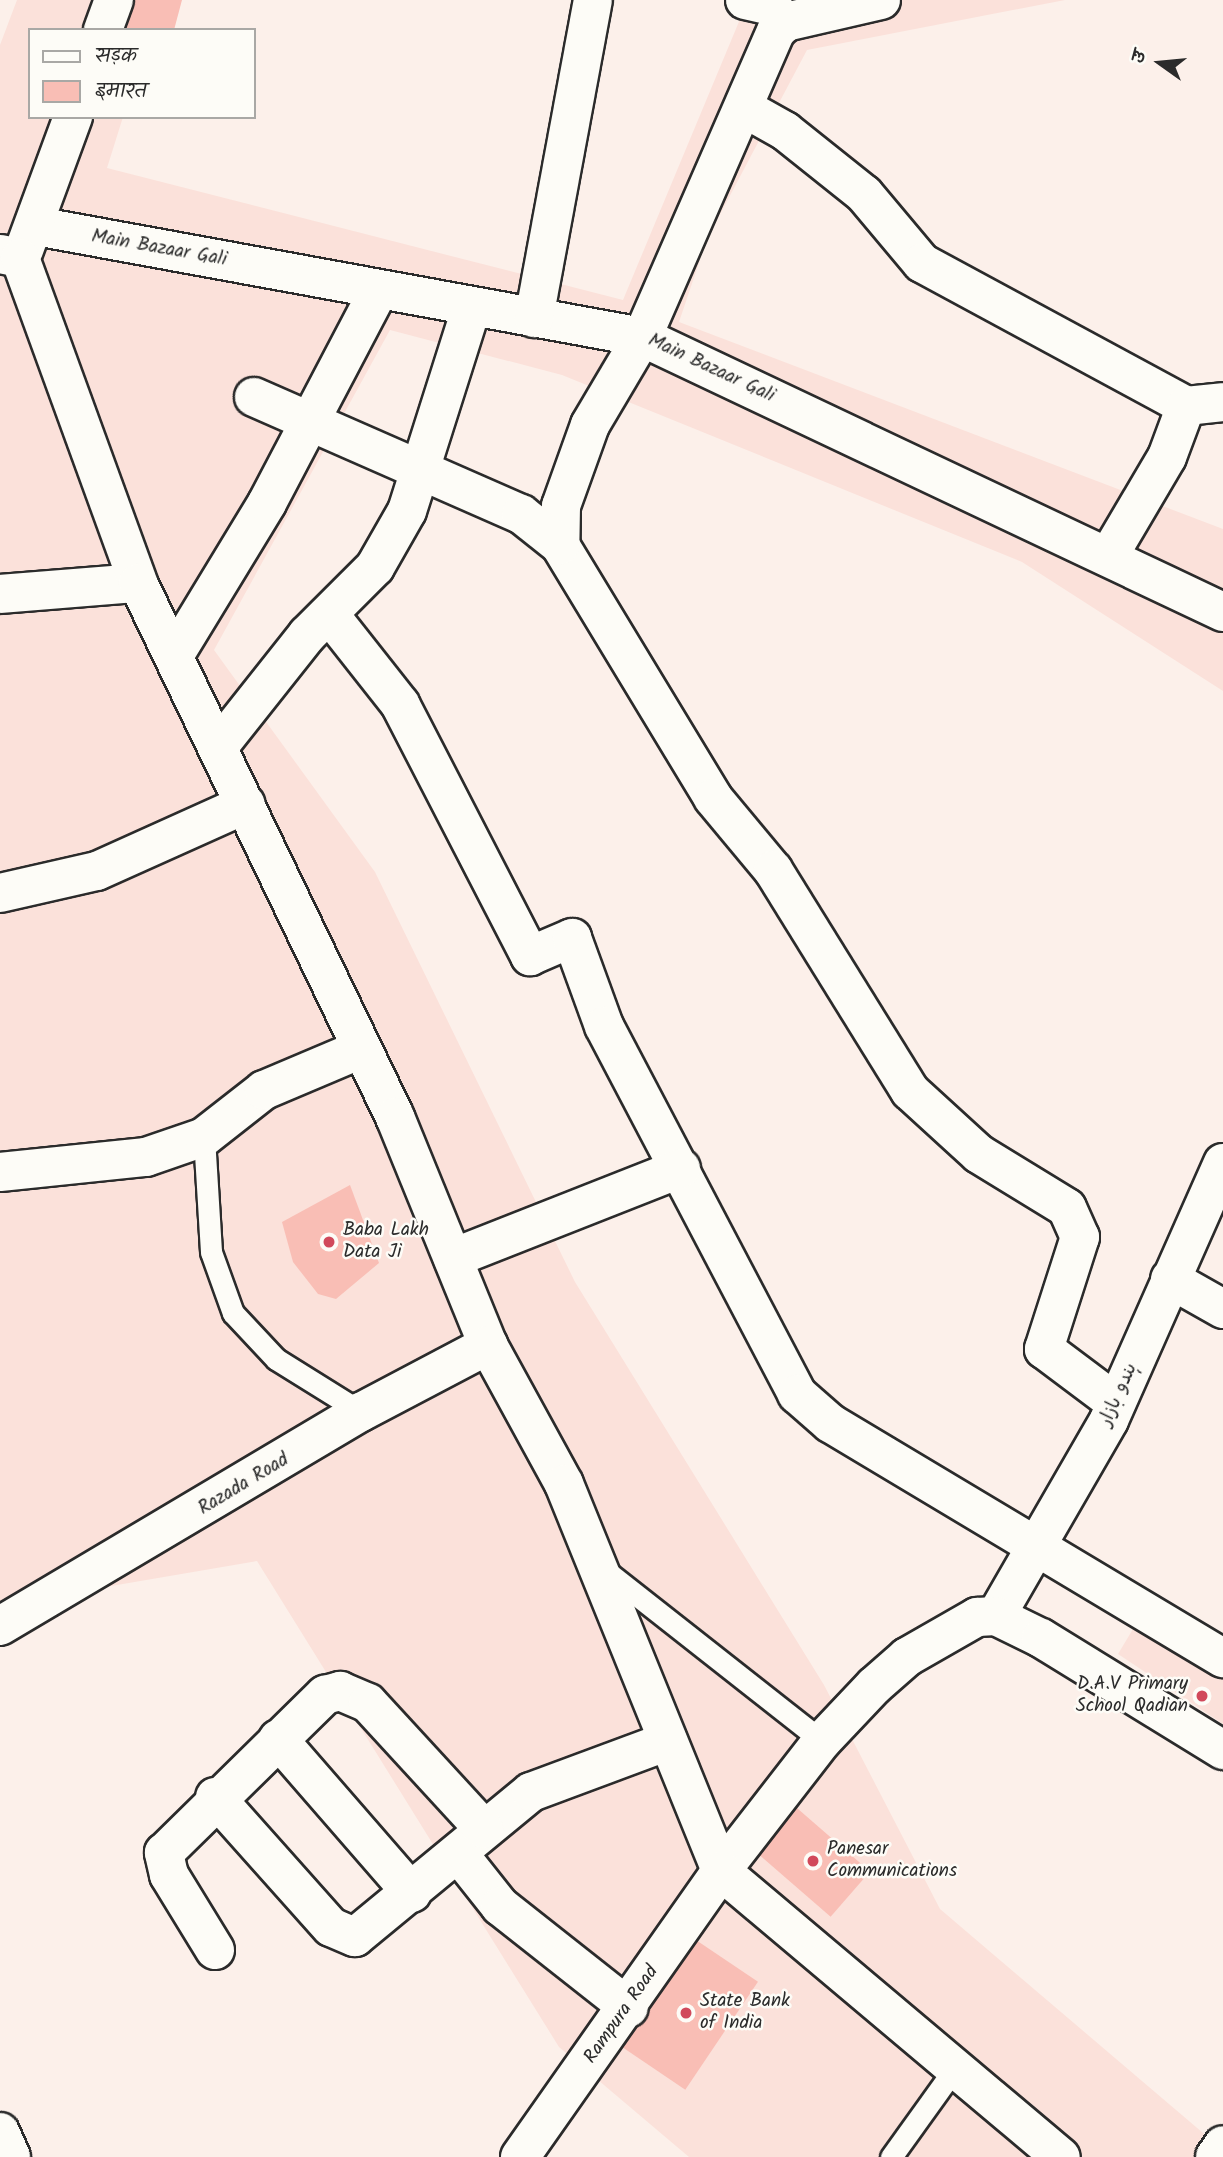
<!DOCTYPE html>
<html>
<head>
<meta charset="utf-8">
<style>
  body { margin:0 }
  #map { position:relative; width:1223px; height:2157px; overflow:hidden; background:#fcf0ea; font-family:Kalam,"Playpen Sans Arabic","Playpen Sans Deva",sans-serif }
  div>[style] { position:absolute }
  [style*='--x'] { left:calc(var(--x)*1px); top:calc(var(--y)*1px); width:calc(var(--w)*1px); rotate:calc(var(--a)*1deg) }
  .built>* { inset:0; background:#fbe1da }
  .building>* { inset:0; background:#f9beb5; transform-origin:0 0 }
  .roads { filter:drop-shadow(2px 0 #2b2b2b) drop-shadow(-2px 0 #2b2b2b) drop-shadow(0 2px #2b2b2b) drop-shadow(0 -2px #2b2b2b) }
  .lane>* { height:21px; margin:-10.5px; padding:0 10.5px; transform-origin:10.5px; border-radius:10.5px; background:#fdfcf7 }
  .street>* { height:38px; margin:-19px; padding:0 19px; transform-origin:19px; border-radius:19px; background:#fdfcf7 }
  .secondary>* { height:38px; margin:-19px; padding:0 19px; transform-origin:19px; border-radius:19px; background:#fdfcf7 }
  .dots>* { width:19px; height:19px; translate:-50% -50%; box-sizing:border-box; border:4px solid #fdfcf7; border-radius:50% }
  span { translate:-50% -50%; white-space:nowrap; text-align:center; line-height:1.15; -webkit-text-stroke:5px #fdfcf7; paint-order:stroke }
  .street-label { font-size:19px; color:#2b2b2b }
  .poi-label { font-size:19px; color:#2b2b2b }
  .left { translate:0 -50%; text-align:left }
  .right { translate:-100% -50%; text-align:right }
  .legend { position:absolute; left:28px; top:28px; width:228px; height:91px; box-sizing:border-box; background:#fdfcf7; border:2px solid #a9a8a5; margin:0; padding:9px 12px; list-style:none; font-size:21px; color:#2b2b2b }
  .legend li { display:flex; align-items:center; gap:14px; height:35px }
  .legend b { width:35px; border:2px solid #a9a8a5 }
  .north { position:absolute; left:1125px; top:28px; width:70px; height:70px; -webkit-text-stroke:5px #fdfcf7; paint-order:stroke; rotate:285deg; font-size:19px; font-weight:700; line-height:28px; text-align:center; color:#2b2b2b }
  .north::after { content:''; display:block; margin:auto; width:24px; height:32px; background:#2b2b2b; clip-path:polygon(50% 0,100% 100%,50% 72%,0 100%) }
</style>
</head>
<body>
<div id="map">
  <div class="built">
    <i style="clip-path:polygon(17px 0,161px 0,151px 30px,30px 30px,30px 117px,123px 117px,107px 168px,623px 300px,748px 0,1065px 0,807px 50px,707px 239px,679px 322px,1223px 529px,1223px 691px,1022px 562px,562px 375px,390px 330px,214px 650px,375px 872px,575px 1282px,824px 1685px,940px 1909px,1223px 2150px,1223px 2157px,689px 2157px,559px 2047px,257px 1561px,0 1605px,0 45px)"></i>
    <i style="clip-path:polygon(1142px 1614px,1223px 1668px,1223px 1724px,1118px 1654px)"></i>
  </div>
  <div class="building">
    <i style="clip-path:polygon(135px 0,182px 0,174px 30px,126px 30px)"></i>
    <i style="clip-path:polygon(350px 1185px,379px 1263px,336px 1299px,318px 1294px,293px 1262px,282px 1222px)"></i>
    <i style="left:790px;top:1802px;width:106px;height:60px;rotate:41deg"></i>
    <i style="left:690px;top:1936px;width:82px;height:130px;rotate:34deg"></i>
  </div>
  <div class="roads">
    <div class="lane">
      <i style="--x:204;--y:1137;--w:115;--a:86.5"></i>
      <i style="--x:211;--y:1252;--w:65;--a:70.2"></i>
      <i style="--x:233;--y:1313;--w:63;--a:46.9"></i>
      <i style="--x:276;--y:1359;--w:100;--a:31.9"></i>
      <i style="--x:606;--y:1571;--w:275;--a:38.2"></i>
      <i style="--x:891;--y:2157;--w:110;--a:-54.3"></i>
    </div>
    <div class="street">
      <i style="--x:745;--y:0;--w:26;--a:13"></i>
      <i style="--x:770;--y:6;--w:23;--a:45"></i>
      <i style="--x:881;--y:0;--w:98;--a:167"></i>
      <i style="--x:786;--y:22;--w:13;--a:138"></i>
      <i style="--x:776;--y:31;--w:334;--a:113.6"></i>
      <i style="--x:642;--y:337;--w:102;--a:120.6"></i>
      <i style="--x:590;--y:425;--w:86;--a:109.7"></i>
      <i style="--x:561;--y:506;--w:39;--a:91"></i>
      <i style="--x:560;--y:545;--w:296;--a:58.8"></i>
      <i style="--x:713;--y:798;--w:94;--a:50.2"></i>
      <i style="--x:773;--y:870;--w:260;--a:58.2"></i>
      <i style="--x:910;--y:1091;--w:93;--a:42.4"></i>
      <i style="--x:979;--y:1154;--w:103;--a:31.5"></i>
      <i style="--x:1067;--y:1208;--w:32;--a:66"></i>
      <i style="--x:1080;--y:1237;--w:118;--a:107.8"></i>
      <i style="--x:1044;--y:1349;--w:90;--a:36.9"></i>
      <i style="--x:103;--y:30;--w:32;--a:-70"></i>
      <i style="--x:744;--y:108;--w:47;--a:29.3"></i>
      <i style="--x:785;--y:131;--w:101;--a:38.6"></i>
      <i style="--x:864;--y:194;--w:90;--a:50"></i>
      <i style="--x:922;--y:263;--w:300;--a:28.4"></i>
      <i style="--x:36;--y:226;--w:616;--a:10.38"></i>
      <i style="--x:642;--y:337;--w:643;--a:25.33"></i>
      <i style="--x:24;--y:250;--w:142;--a:-69.8"></i>
      <i style="--x:534;--y:318;--w:323;--a:-79.5"></i>
      <i style="--x:254;--y:397;--w:292;--a:23.7"></i>
      <i style="--x:521;--y:514;--w:50;--a:38.5"></i>
      <i style="--x:1108;--y:557;--w:116;--a:-59.5"></i>
      <i style="--x:1167;--y:457;--w:54;--a:-69.6"></i>
      <i style="--x:1186;--y:406;--w:37;--a:-6"></i>
      <i style="--x:0;--y:594;--w:138;--a:-4.6"></i>
      <i style="--x:329;--y:614;--w:115;--a:51.7"></i>
      <i style="--x:400;--y:704;--w:284;--a:62.7"></i>
      <i style="--x:530;--y:956;--w:46;--a:-23.2"></i>
      <i style="--x:572;--y:938;--w:94;--a:70"></i>
      <i style="--x:604;--y:1026;--w:416;--a:62.3"></i>
      <i style="--x:797;--y:1394;--w:44;--a:41.3"></i>
      <i style="--x:830;--y:1423;--w:458;--a:30.9"></i>
      <i style="--x:174;--y:656;--w:179;--a:-58.7"></i>
      <i style="--x:267;--y:503;--w:241;--a:-62.3"></i>
      <i style="--x:219;--y:746;--w:142;--a:-51.6"></i>
      <i style="--x:307;--y:635;--w:96;--a:-45"></i>
      <i style="--x:375;--y:567;--w:64;--a:-60.3"></i>
      <i style="--x:407;--y:511;--w:215;--a:-72.4"></i>
      <i style="--x:0;--y:893;--w:99;--a:-12.8"></i>
      <i style="--x:97;--y:871;--w:163;--a:-24.2"></i>
      <i style="--x:0;--y:1172;--w:147;--a:-5.9"></i>
      <i style="--x:146;--y:1157;--w:61;--a:-19"></i>
      <i style="--x:204;--y:1137;--w:76;--a:-38.1"></i>
      <i style="--x:264;--y:1090;--w:105;--a:-22.9"></i>
      <i style="--x:453;--y:1258;--w:245;--a:-21.5"></i>
      <i style="--x:1170;--y:1279;--w:61;--a:29.5"></i>
      <i style="--x:996;--y:1616;--w:226;--a:-60"></i>
      <i style="--x:1109;--y:1420;--w:281;--a:-66.1"></i>
      <i style="--x:278;--y:1739;--w:204;--a:49"></i>
      <i style="--x:215;--y:1797;--w:174;--a:48.3"></i>
      <i style="--x:331;--y:1927;--w:26;--a:23"></i>
      <i style="--x:355;--y:1937;--w:228;--a:-39.5"></i>
      <i style="--x:531;--y:1792;--w:146;--a:-20.4"></i>
      <i style="--x:458;--y:1853;--w:68;--a:51.6"></i>
      <i style="--x:500;--y:1906;--w:164;--a:38.3"></i>
      <i style="--x:721;--y:1871;--w:165;--a:-52.2"></i>
      <i style="--x:822;--y:1741;--w:76;--a:-46.6"></i>
      <i style="--x:874;--y:1686;--w:44;--a:-41.3"></i>
      <i style="--x:907;--y:1657;--w:81;--a:-29.7"></i>
      <i style="--x:977;--y:1617;--w:19;--a:-3"></i>
      <i style="--x:996;--y:1616;--w:50;--a:26.1"></i>
      <i style="--x:1041;--y:1638;--w:214;--a:31.6"></i>
      <i style="--x:215;--y:1950;--w:88;--a:-121.5"></i>
      <i style="--x:169;--y:1875;--w:23;--a:-103"></i>
      <i style="--x:164;--y:1853;--w:226;--a:-44.5"></i>
      <i style="--x:325;--y:1695;--w:16;--a:-15"></i>
      <i style="--x:340;--y:1691;--w:30;--a:23"></i>
      <i style="--x:368;--y:1703;--w:171;--a:47.4"></i>
      <i style="--x:0;--y:2132;--w:27;--a:66"></i>
      <i style="--x:1215;--y:2157;--w:14;--a:-56"></i>
    </div>
    <div class="secondary">
      <i style="--x:0;--y:254;--w:20;--a:11"></i>
      <i style="--x:20;--y:258;--w:346;--a:70"></i>
      <i style="--x:138;--y:583;--w:593;--a:64.3"></i>
      <i style="--x:395;--y:1117;--w:246;--a:67.8"></i>
      <i style="--x:488;--y:1345;--w:158;--a:61.3"></i>
      <i style="--x:564;--y:1484;--w:418;--a:67.9"></i>
      <i style="--x:721;--y:1871;--w:444;--a:40.1"></i>
      <i style="--x:0;--y:1626;--w:420;--a:-30.7"></i>
      <i style="--x:361;--y:1412;--w:144;--a:-27.8"></i>
      <i style="--x:520;--y:2157;--w:350;--a:-54.9"></i>
    </div>
  </div>
  <div class="dots">
    <i style="left:329px;top:1242px;background:#d1495b"></i>
    <i style="left:1202px;top:1696px;background:#d1495b"></i>
    <i style="left:813px;top:1861px;background:#d1495b"></i>
    <i style="left:686px;top:2013px;background:#d1495b"></i>
  </div>
  <div class="street-label">
    <span style="left:159px;top:249px;rotate:10deg">Main Bazaar Gali</span>
    <span style="left:711px;top:369px;rotate:25deg">Main Bazaar Gali</span>
    <span style="left:1119px;top:1395px;rotate:-66deg">ہندو بازار</span>
    <span style="left:244px;top:1485px;rotate:-31deg">Razada Road</span>
    <span style="left:622px;top:2015px;rotate:-55deg">Rampura Road</span>
  </div>
  <div class="poi-label">
    <span class="left" style="left:343px;top:1242px">Baba Lakh<br>Data Ji</span>
    <span class="right" style="left:1188px;top:1696px">D.A.V Primary<br>School Qadian</span>
    <span class="left" style="left:827px;top:1861px">Panesar<br>Communications</span>
    <span class="left" style="left:700px;top:2013px">State Bank<br>of India</span>
  </div>
  <ul class="legend">
  <li><b style="height:9px;background:#fdfcf7"></b>सड़क</li>
  <li><b style="height:19px;background:#f9beb5"></b>इमारत</li>
  </ul>
  <div class="north">उ</div>
</div>
</body>
</html>
